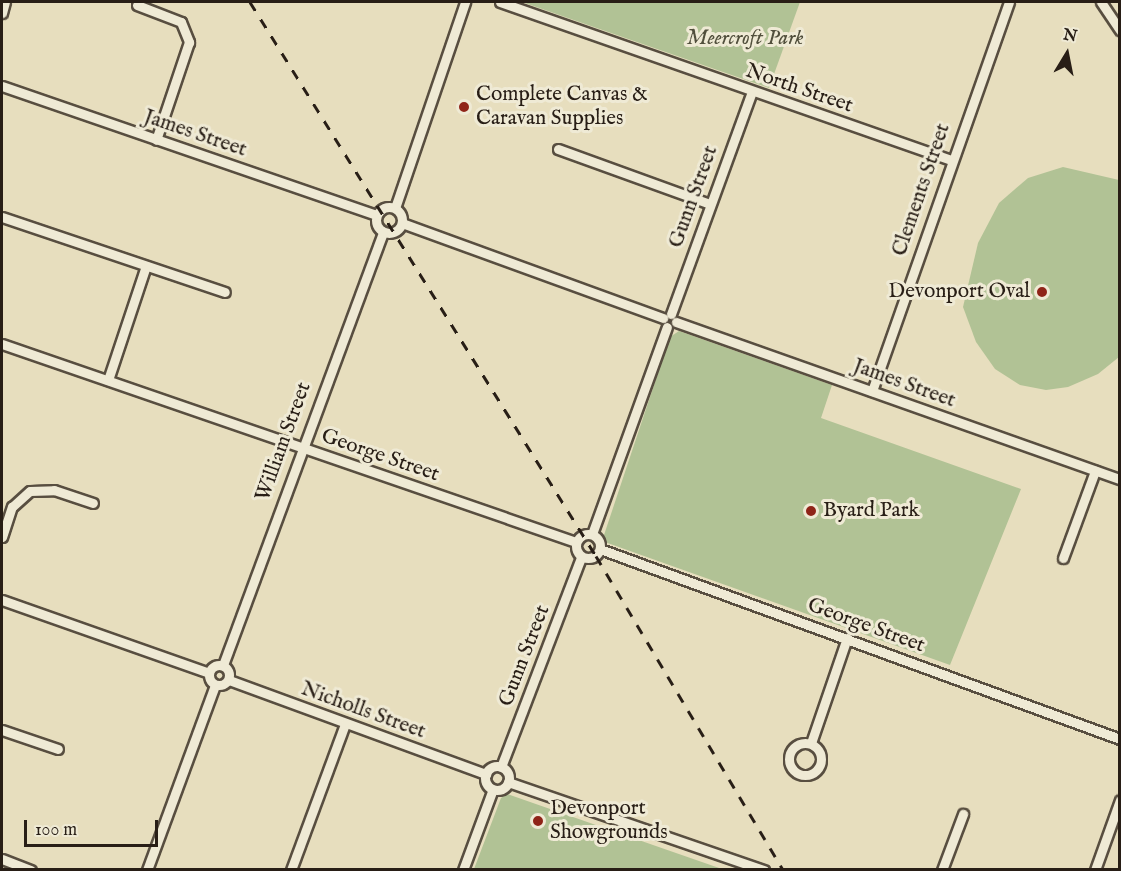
<!DOCTYPE html>
<html>
<head>
<meta charset="utf-8">
<style>
  body { margin:0 }
  #map { position:relative; width:1121px; height:871px; overflow:hidden; background:#e7debe; font-family:"IM FELL English",serif }
  div>[style] { position:absolute }
  [style*='--x'] { left:calc(var(--x)*1px); top:calc(var(--y)*1px); width:calc(var(--w)*1px); rotate:calc(var(--a)*1deg) }
  .green>* { inset:0; background:#b1c295 }
  .roads { filter:drop-shadow(2px 0 #584e40) drop-shadow(-2px 0 #584e40) drop-shadow(0 2px #584e40) drop-shadow(0 -2px #584e40) }
  .minor>* { height:9px; margin:-4.5px; padding:0 4.5px; transform-origin:4.5px; border-radius:4.5px; background:#efead5 }
  .minor>.ring { margin:-4.5px; padding:0; box-sizing:content-box; background:none; border:9px solid #efead5; border-radius:50% }
  .rail>* { height:3px; margin-top:-1.5px; transform-origin:0; background:repeating-linear-gradient(90deg,#281e16 0 10px,transparent 0 20px) }
  .dots>* { width:16px; height:16px; translate:-50% -50%; box-sizing:border-box; border:3px solid #efead5; border-radius:50% }
  span { translate:-50% -50%; white-space:nowrap; text-align:center; line-height:1.15; -webkit-text-stroke:6px #efead5; paint-order:stroke }
  .park-label { font-size:21px; color:#514f3c; font-style:italic }
  .street-label { font-size:21px; color:#281e16 }
  .poi-label { font-size:21px; color:#281e16 }
  .left { translate:0 -50%; text-align:left }
  .right { translate:-100% -50%; text-align:right }
  .frame { position:absolute; inset:0; border:3px solid #281e16; pointer-events:none }
  .north { position:absolute; left:1037px; top:24px; width:60px; height:60px; -webkit-text-stroke:4px #efead5; paint-order:stroke; rotate:10deg; font-size:16px; font-weight:700; line-height:24px; text-align:center; color:#281e16 }
  .north::after { content:''; display:block; margin:auto; width:21px; height:27px; background:#281e16; clip-path:polygon(50% 0,100% 100%,50% 72%,0 100%) }
  .scale { position:absolute; left:24px; top:820px; width:134px; height:27px; box-sizing:border-box; border:3px solid #281e16; border-top:0; padding-left:8px; font-size:18px; line-height:21px; white-space:nowrap; color:#281e16; -webkit-text-stroke:4px #efead5; paint-order:stroke }
</style>
</head>
<body>
<div id="map">
  <div class="green">
    <i style="clip-path:polygon(522px 2px,800px 2px,769px 88px)"></i>
    <i style="clip-path:polygon(1063px 167px,1119px 180px,1119px 357px,1098px 374px,1068px 387px,1046px 390px,1020px 385px,995px 369px,976px 342px,963px 307px,978px 243px,999px 203px,1028px 178px)"></i>
    <i style="clip-path:polygon(679px 331px,832px 385px,821px 418px,1021px 489px,950px 665px,602px 541px,670px 337px)"></i>
    <i style="clip-path:polygon(507px 794px,653px 845px,722px 869px,474px 869px,501px 798px)"></i>
  </div>
  <div class="roads">
    <div class="minor">
      <i style="--x:500;--y:2;--w:478;--a:19.3"></i>
      <i style="--x:1101;--y:2;--w:34;--a:56"></i>
      <i style="--x:137;--y:5;--w:47;--a:21.1"></i>
      <i style="--x:181;--y:22;--w:22;--a:68"></i>
      <i style="--x:189;--y:42;--w:103;--a:108.6"></i>
      <i style="--x:2;--y:13;--w:11;--a:-75"></i>
      <i style="--x:2;--y:86;--w:396;--a:19"></i>
      <i style="--x:558;--y:149;--w:162;--a:19.9"></i>
      <i class="ring" style="left:376px;top:207px;width:17px;height:17px"></i>
      <i style="--x:395;--y:208;--w:218;--a:-71.2"></i>
      <i style="--x:2;--y:217;--w:235;--a:18.6"></i>
      <i style="--x:402;--y:223;--w:278;--a:20"></i>
      <i style="--x:671;--y:314;--w:236;--a:-70"></i>
      <i style="--x:676;--y:322;--w:471;--a:19.5"></i>
      <i style="--x:2;--y:344;--w:607;--a:19.03"></i>
      <i style="--x:108;--y:380;--w:120;--a:-71.6"></i>
      <i style="--x:872;--y:391;--w:412;--a:-70.6"></i>
      <i class="ring" style="left:576px;top:534px;width:15px;height:15px"></i>
      <i style="--x:592;--y:534;--w:220;--a:-70.1"></i>
      <i style="--x:2;--y:537;--w:32;--a:-72"></i>
      <i style="--x:12;--y:507;--w:24;--a:-42"></i>
      <i style="--x:30;--y:491;--w:24;--a:-2"></i>
      <i style="--x:54;--y:490;--w:41;--a:18.4"></i>
      <i style="--x:600;--y:549;--w:554;--a:20.07"></i>
      <i style="--x:1063;--y:558;--w:93;--a:-69.8"></i>
      <i style="--x:2;--y:600;--w:219;--a:19.4"></i>
      <i class="ring" style="left:209px;top:665px;width:11px;height:11px"></i>
      <i style="--x:223;--y:665;--w:462;--a:-69.7"></i>
      <i style="--x:229;--y:680;--w:274;--a:20.1"></i>
      <i style="--x:2;--y:730;--w:59;--a:18.7"></i>
      <i class="ring" style="left:789px;top:743px;width:23px;height:23px"></i>
      <i style="--x:811;--y:743;--w:111;--a:-71.1"></i>
      <i class="ring" style="left:485px;top:766px;width:15px;height:15px"></i>
      <i style="--x:501;--y:767;--w:225;--a:-69.1"></i>
      <i style="--x:508;--y:782;--w:271;--a:19"></i>
      <i style="--x:2;--y:859;--w:31;--a:21"></i>
      <i style="--x:147;--y:870;--w:197;--a:-69.8"></i>
      <i style="--x:291;--y:870;--w:156;--a:-69.7"></i>
      <i style="--x:463;--y:870;--w:86;--a:-69.7"></i>
      <i style="--x:942;--y:870;--w:60;--a:-69.4"></i>
      <i style="--x:1095;--y:870;--w:74;--a:-70.3"></i>
    </div>
  </div>
  <div class="rail">
    <i style="--x:250;--y:2;--w:653;--a:58.01"></i>
    <i style="--x:596;--y:556;--w:365;--a:59.2"></i>
  </div>
  <div class="dots">
    <i style="left:464px;top:107px;background:#8f2418"></i>
    <i style="left:1042px;top:292px;background:#8f2418"></i>
    <i style="left:811px;top:511px;background:#8f2418"></i>
    <i style="left:538px;top:821px;background:#8f2418"></i>
  </div>
  <div class="park-label">
    <span style="left:745px;top:39px">Meercroft Park</span>
  </div>
  <div class="street-label">
    <span style="left:799px;top:89px;rotate:19deg">North Street</span>
    <span style="left:195px;top:134px;rotate:19deg">James Street</span>
    <span style="left:922px;top:190px;rotate:-71deg">Clements Street</span>
    <span style="left:694px;top:197px;rotate:-70deg">Gunn Street</span>
    <span style="left:904px;top:384px;rotate:20deg">James Street</span>
    <span style="left:284px;top:442px;rotate:-70deg">William Street</span>
    <span style="left:380px;top:456px;rotate:19deg">George Street</span>
    <span style="left:866px;top:626px;rotate:20deg">George Street</span>
    <span style="left:525px;top:656px;rotate:-69deg">Gunn Street</span>
    <span style="left:363px;top:711px;rotate:20deg">Nicholls Street</span>
  </div>
  <div class="poi-label">
    <span class="left" style="left:476px;top:107px">Complete Canvas &amp;<br>Caravan Supplies</span>
    <span class="right" style="left:1030px;top:292px">Devonport Oval</span>
    <span class="left" style="left:823px;top:511px">Byard Park</span>
    <span class="left" style="left:550px;top:821px">Devonport<br>Showgrounds</span>
  </div>
  <div class="frame"></div>
  <div class="north">N</div>
  <div class="scale">100 m</div>
</div>
</body>
</html>
